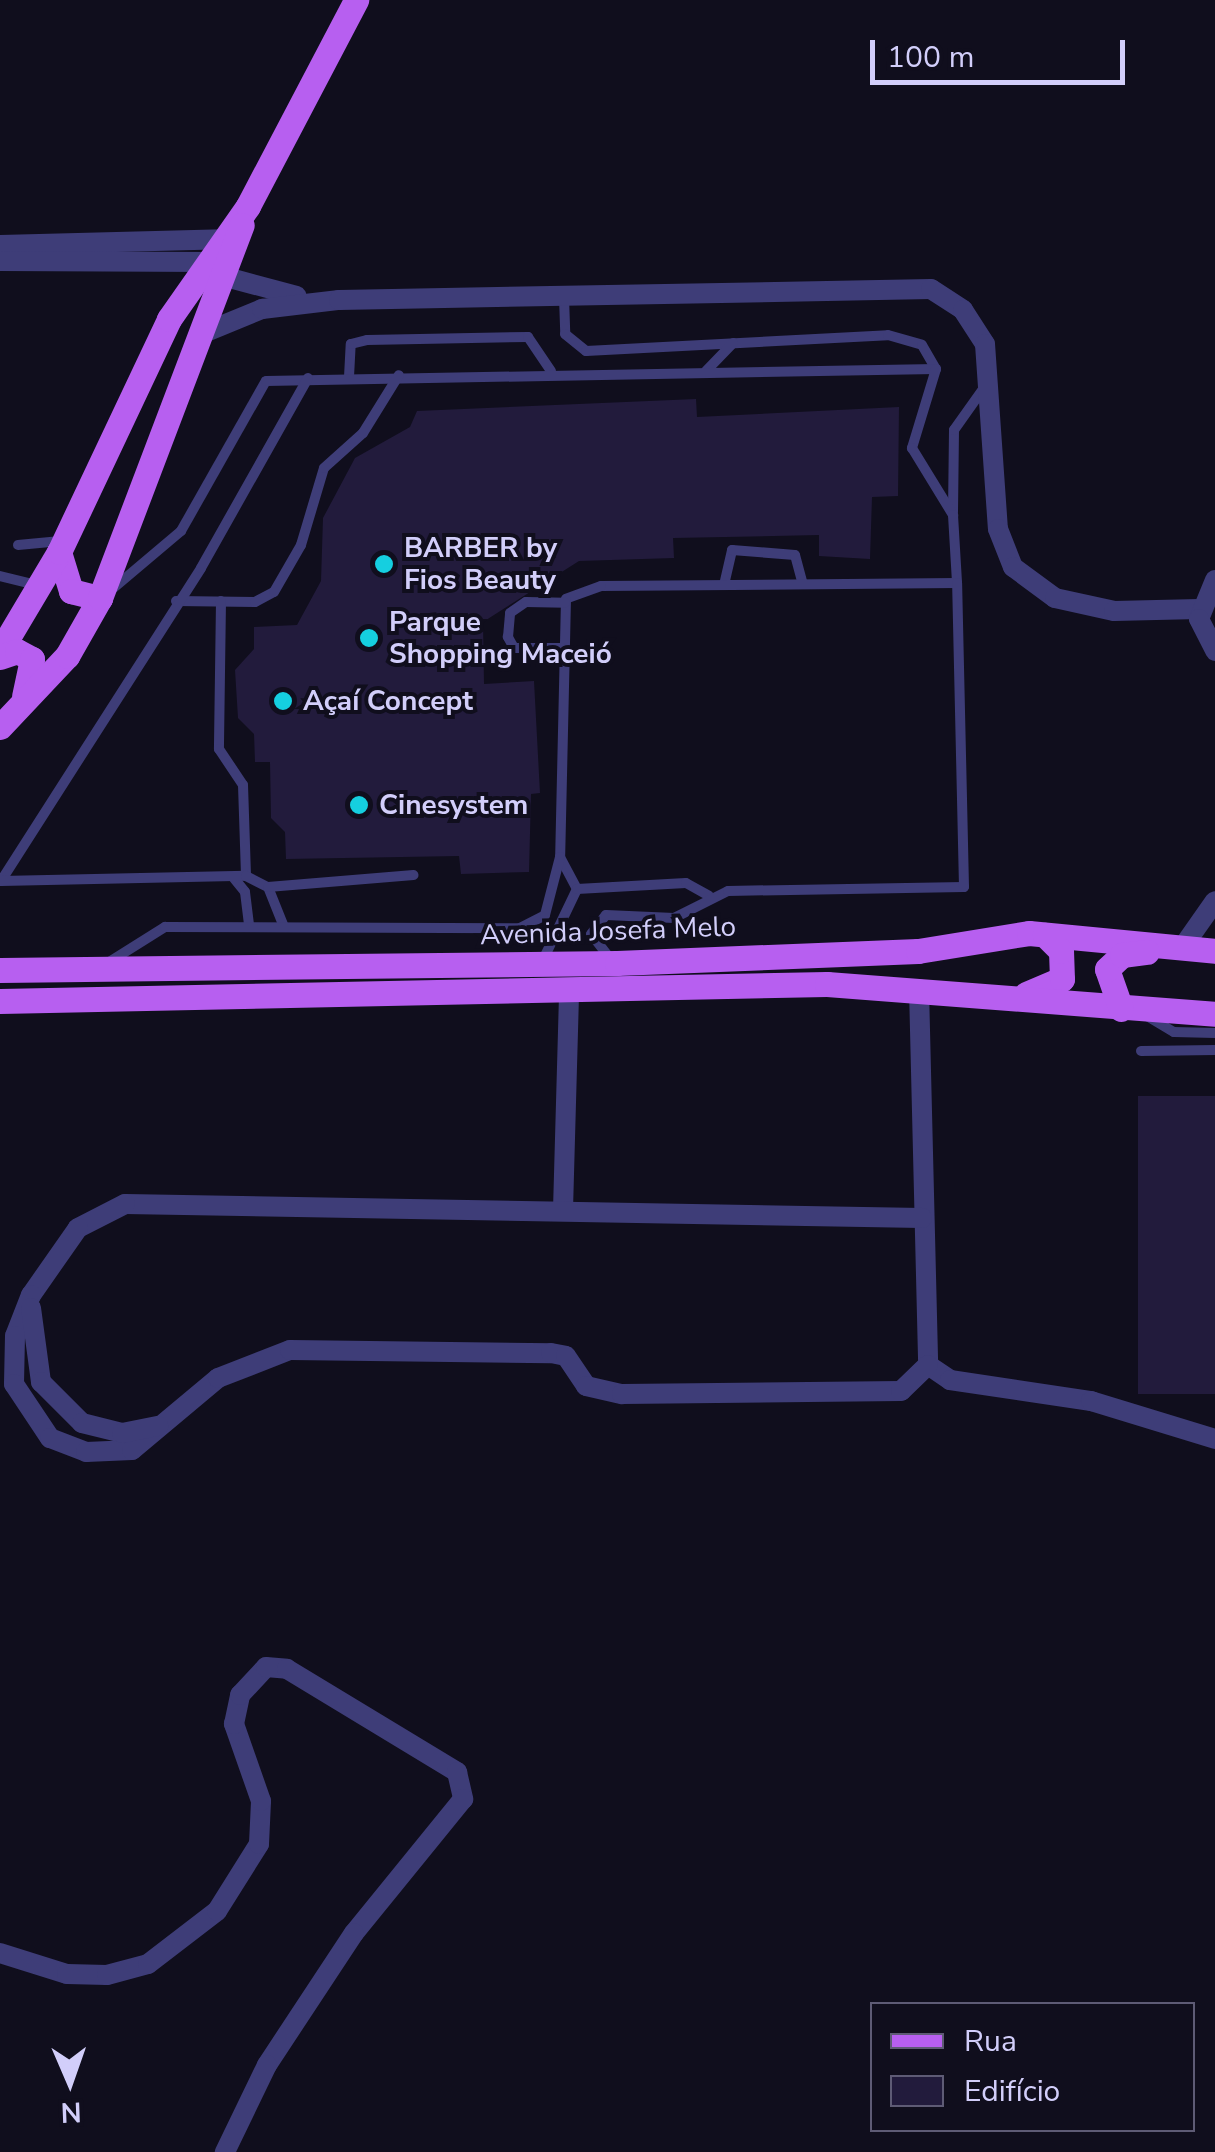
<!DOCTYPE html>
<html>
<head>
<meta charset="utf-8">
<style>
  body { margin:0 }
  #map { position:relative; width:1215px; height:2152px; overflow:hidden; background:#100e1d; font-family:"Nunito Sans",sans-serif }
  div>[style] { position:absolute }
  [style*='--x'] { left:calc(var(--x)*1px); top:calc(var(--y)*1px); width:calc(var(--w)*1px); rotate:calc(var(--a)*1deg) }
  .building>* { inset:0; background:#221b3c; transform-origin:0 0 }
  .service>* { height:10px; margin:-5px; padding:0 5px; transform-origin:5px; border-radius:5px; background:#3e3d78 }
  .minor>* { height:20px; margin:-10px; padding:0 10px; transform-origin:10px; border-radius:10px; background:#3e3d78 }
  .primary>* { height:25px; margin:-12.5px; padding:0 12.5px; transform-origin:12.5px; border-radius:12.5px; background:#b75ff0 }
  .dots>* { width:28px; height:28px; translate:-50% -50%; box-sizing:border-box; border:5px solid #100e1d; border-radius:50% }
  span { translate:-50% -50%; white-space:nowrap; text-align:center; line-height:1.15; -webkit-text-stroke:8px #100e1d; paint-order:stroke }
  .poi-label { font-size:28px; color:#d2cefa; font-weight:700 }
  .left { translate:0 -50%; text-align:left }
  .street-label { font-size:28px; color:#d2cefa }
  .legend { position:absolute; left:870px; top:2002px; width:325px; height:130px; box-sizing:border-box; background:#100e1d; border:2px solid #5e5b75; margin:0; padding:12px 18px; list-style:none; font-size:30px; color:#d2cefa }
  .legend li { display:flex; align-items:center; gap:20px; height:50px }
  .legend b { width:50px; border:2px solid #5e5b75 }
  .north { position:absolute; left:20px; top:2032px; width:100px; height:100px; -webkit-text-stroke:8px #100e1d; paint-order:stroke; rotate:178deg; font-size:28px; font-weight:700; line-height:40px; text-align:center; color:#d2cefa }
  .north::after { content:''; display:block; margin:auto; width:35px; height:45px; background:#d2cefa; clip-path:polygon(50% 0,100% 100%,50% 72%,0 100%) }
  .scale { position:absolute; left:870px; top:40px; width:255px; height:45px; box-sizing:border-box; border:5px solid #d2cefa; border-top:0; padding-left:12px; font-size:30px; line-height:35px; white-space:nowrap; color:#d2cefa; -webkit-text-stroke:8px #100e1d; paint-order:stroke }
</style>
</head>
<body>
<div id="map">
  <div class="building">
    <i style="clip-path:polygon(696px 399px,697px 417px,899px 407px,898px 496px,872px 497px,870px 559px,819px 556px,819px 535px,673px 538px,674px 558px,579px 561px,483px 622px,484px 684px,534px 681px,540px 793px,531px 794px,529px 872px,461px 874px,459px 856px,286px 859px,285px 832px,271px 818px,270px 762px,255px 762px,254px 734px,238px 718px,235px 670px,254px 649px,254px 627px,297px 625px,321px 581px,323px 518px,355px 458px,410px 427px,417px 411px)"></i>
    <i style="left:1215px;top:1096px;width:298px;height:77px;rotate:90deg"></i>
  </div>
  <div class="service">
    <i style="--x:564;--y:297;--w:37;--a:88"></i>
    <i style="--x:565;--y:334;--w:27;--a:39"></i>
    <i style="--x:586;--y:351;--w:302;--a:-3"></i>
    <i style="--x:888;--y:335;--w:35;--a:16"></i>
    <i style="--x:922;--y:345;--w:28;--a:60"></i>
    <i style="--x:706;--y:371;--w:39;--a:-46"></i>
    <i style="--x:349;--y:377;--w:33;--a:-87"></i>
    <i style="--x:351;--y:344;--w:16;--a:-14"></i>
    <i style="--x:367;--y:340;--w:161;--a:-1.1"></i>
    <i style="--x:528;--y:337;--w:41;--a:55.9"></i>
    <i style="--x:953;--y:512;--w:82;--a:-89.3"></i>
    <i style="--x:954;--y:430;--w:55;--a:-54.6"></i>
    <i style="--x:18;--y:545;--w:43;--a:-5.3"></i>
    <i style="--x:0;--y:576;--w:37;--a:14"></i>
    <i style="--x:724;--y:585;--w:36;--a:-77"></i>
    <i style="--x:732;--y:550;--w:63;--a:4.5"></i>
    <i style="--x:795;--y:555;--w:30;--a:75"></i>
    <i style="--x:110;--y:591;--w:93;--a:-40.2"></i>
    <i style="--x:181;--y:531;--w:172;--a:-60.5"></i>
    <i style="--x:266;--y:381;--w:670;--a:-1.03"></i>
    <i style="--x:936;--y:369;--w:83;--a:106.9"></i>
    <i style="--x:912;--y:448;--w:79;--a:58.5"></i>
    <i style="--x:953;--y:515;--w:68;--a:86.6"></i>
    <i style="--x:957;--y:583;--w:356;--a:179.5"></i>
    <i style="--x:601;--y:586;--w:37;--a:160"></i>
    <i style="--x:566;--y:599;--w:258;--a:91.3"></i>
    <i style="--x:560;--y:857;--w:36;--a:62"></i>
    <i style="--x:577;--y:889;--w:79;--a:115.6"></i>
    <i style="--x:176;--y:601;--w:79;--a:0.7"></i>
    <i style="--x:255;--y:602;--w:21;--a:-28"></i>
    <i style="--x:274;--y:592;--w:54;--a:-60.1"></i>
    <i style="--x:301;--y:545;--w:80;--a:-73.4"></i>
    <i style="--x:324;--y:468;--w:52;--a:-41.9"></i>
    <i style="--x:363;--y:433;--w:68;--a:-58.2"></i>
    <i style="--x:221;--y:601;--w:148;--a:90.8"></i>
    <i style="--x:219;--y:749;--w:43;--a:56.3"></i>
    <i style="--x:243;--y:785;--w:91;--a:88.1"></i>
    <i style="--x:562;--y:648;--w:48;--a:180"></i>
    <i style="--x:514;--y:648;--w:13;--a:-119"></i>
    <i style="--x:508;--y:637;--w:24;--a:-85"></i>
    <i style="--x:510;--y:613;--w:19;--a:-35"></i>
    <i style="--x:526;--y:602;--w:39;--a:1"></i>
    <i style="--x:233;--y:877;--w:19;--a:51"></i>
    <i style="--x:245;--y:892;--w:34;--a:83"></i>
    <i style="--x:1;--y:881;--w:371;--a:-57.4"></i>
    <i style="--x:201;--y:568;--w:218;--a:-60.6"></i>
    <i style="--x:1;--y:881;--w:245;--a:-1.2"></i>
    <i style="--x:246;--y:876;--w:25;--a:27"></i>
    <i style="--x:268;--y:887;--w:43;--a:68.2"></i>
    <i style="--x:268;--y:887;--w:146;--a:-4.7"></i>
    <i style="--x:577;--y:889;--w:109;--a:-3.2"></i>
    <i style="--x:686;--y:883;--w:26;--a:29"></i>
    <i style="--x:609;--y:957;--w:29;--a:-128"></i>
    <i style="--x:591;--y:934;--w:24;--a:-52"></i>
    <i style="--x:606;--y:915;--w:68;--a:2.5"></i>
    <i style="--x:674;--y:918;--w:60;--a:-26.6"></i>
    <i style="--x:728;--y:891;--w:236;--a:-1"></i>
    <i style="--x:964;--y:887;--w:304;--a:-91.3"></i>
    <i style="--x:106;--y:964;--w:70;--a:-32.1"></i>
    <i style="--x:165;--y:927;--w:355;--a:0.2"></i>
    <i style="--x:520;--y:928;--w:28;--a:-27"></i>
    <i style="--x:545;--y:915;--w:60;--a:-75.5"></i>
    <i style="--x:1142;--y:1013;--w:37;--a:31"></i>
    <i style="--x:1174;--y:1032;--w:41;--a:1.4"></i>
    <i style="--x:1141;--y:1051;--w:74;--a:-0.8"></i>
  </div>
  <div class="minor">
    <i style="--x:0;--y:245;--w:223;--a:-1.5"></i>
    <i style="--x:0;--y:261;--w:207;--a:0.3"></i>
    <i style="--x:226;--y:277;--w:73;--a:15"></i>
    <i style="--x:206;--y:332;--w:61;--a:-22.3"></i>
    <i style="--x:262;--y:309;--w:78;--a:-6.7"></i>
    <i style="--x:339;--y:300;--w:592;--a:-1.06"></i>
    <i style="--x:931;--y:289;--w:38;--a:33"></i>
    <i style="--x:963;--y:310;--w:40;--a:57.1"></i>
    <i style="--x:985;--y:344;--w:185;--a:86"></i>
    <i style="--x:998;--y:529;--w:41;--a:68.5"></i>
    <i style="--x:1013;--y:567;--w:52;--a:36.4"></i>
    <i style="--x:1055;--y:598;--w:60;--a:12.4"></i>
    <i style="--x:1114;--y:611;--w:85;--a:-1.3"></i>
    <i style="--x:1215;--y:580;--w:42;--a:112.3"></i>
    <i style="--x:1199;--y:619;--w:36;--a:63"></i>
    <i style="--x:1182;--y:948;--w:57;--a:-54.9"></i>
    <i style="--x:919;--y:989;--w:376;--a:88.6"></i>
    <i style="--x:928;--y:1365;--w:27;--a:34"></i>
    <i style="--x:950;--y:1380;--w:143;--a:8.5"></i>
    <i style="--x:1091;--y:1401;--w:130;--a:17"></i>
    <i style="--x:563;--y:1210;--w:219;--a:-88.4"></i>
    <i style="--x:922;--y:1218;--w:797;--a:-178.99"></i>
    <i style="--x:125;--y:1204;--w:53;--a:152.9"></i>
    <i style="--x:78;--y:1228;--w:82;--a:125"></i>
    <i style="--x:31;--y:1295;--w:44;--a:111.3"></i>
    <i style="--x:15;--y:1336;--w:48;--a:91.2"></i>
    <i style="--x:14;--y:1384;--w:65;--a:56.3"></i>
    <i style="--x:50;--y:1438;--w:39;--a:21"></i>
    <i style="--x:86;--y:1452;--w:46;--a:-2.5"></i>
    <i style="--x:132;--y:1450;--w:112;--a:-39.9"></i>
    <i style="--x:218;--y:1378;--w:77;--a:-21.3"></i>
    <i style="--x:290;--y:1350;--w:261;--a:0.7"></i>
    <i style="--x:551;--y:1353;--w:15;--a:11"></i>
    <i style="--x:566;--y:1356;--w:36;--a:56"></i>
    <i style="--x:586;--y:1386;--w:37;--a:13"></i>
    <i style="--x:622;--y:1394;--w:279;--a:-0.6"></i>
    <i style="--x:901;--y:1391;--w:37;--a:-44"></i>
    <i style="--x:31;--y:1308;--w:75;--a:82.3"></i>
    <i style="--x:41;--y:1382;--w:58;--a:45"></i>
    <i style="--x:82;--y:1423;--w:41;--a:14"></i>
    <i style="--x:122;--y:1433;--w:37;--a:-11"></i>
    <i style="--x:0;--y:1953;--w:70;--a:17.4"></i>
    <i style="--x:67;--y:1974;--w:40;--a:1.4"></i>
    <i style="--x:107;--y:1975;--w:42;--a:-15"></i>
    <i style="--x:148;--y:1964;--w:87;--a:-37.5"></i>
    <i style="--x:217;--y:1911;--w:79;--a:-57.9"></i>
    <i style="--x:259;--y:1844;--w:43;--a:-87.3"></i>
    <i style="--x:261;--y:1801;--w:82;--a:-109.3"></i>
    <i style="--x:234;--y:1724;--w:30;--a:-78"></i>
    <i style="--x:240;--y:1695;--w:38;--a:-47"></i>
    <i style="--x:266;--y:1667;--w:21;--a:5"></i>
    <i style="--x:287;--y:1669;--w:199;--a:31.2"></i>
    <i style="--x:457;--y:1772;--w:28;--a:77"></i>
    <i style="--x:463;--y:1799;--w:173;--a:129.1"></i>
    <i style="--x:354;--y:1933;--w:158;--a:123.4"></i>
    <i style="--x:267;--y:2065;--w:97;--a:115.8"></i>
  </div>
  <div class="primary">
    <i style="--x:59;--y:552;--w:41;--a:72.9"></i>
    <i style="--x:71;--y:591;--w:30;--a:14"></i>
    <i style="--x:0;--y:651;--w:115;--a:-59.2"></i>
    <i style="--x:59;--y:552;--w:258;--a:-64.7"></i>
    <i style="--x:169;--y:319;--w:138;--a:-55"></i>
    <i style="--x:248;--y:206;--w:233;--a:-62.3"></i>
    <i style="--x:0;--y:657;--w:18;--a:-19"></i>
    <i style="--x:17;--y:651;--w:17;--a:28"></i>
    <i style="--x:32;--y:659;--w:38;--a:102"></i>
    <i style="--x:0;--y:727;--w:98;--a:-46.7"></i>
    <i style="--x:67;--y:656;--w:67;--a:-60.4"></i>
    <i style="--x:100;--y:598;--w:399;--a:-69.2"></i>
    <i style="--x:0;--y:970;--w:617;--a:-0.65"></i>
    <i style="--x:617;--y:963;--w:301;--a:-2.3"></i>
    <i style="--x:918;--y:951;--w:112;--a:-9.2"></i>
    <i style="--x:1029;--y:933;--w:187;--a:5.5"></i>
    <i style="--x:1026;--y:994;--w:39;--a:-23"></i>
    <i style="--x:1062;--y:979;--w:28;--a:-92"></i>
    <i style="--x:1061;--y:951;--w:23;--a:-135"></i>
    <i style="--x:0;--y:1001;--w:827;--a:-1.18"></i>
    <i style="--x:827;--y:984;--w:389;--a:4.4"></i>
    <i style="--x:1121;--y:1009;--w:42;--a:-109.3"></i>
    <i style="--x:1107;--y:969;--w:21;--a:-43"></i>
    <i style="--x:1122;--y:955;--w:25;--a:-7"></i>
  </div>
  <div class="dots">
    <i style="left:384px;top:564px;background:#15cfe0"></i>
    <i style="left:369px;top:638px;background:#15cfe0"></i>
    <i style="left:283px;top:701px;background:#15cfe0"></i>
    <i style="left:359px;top:805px;background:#15cfe0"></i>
  </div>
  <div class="poi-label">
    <span class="left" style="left:404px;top:564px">BARBER by<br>Fios Beauty</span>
    <span class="left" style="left:389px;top:638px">Parque<br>Shopping Maceió</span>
    <span class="left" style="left:303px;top:701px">Açaí Concept</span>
    <span class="left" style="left:379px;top:805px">Cinesystem</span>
  </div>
  <div class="street-label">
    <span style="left:608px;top:931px;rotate:-2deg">Avenida Josefa Melo</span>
  </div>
  <ul class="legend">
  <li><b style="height:12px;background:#b75ff0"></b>Rua</li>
  <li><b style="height:28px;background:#221b3c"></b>Edifício</li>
  </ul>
  <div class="north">N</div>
  <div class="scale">100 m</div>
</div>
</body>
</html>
